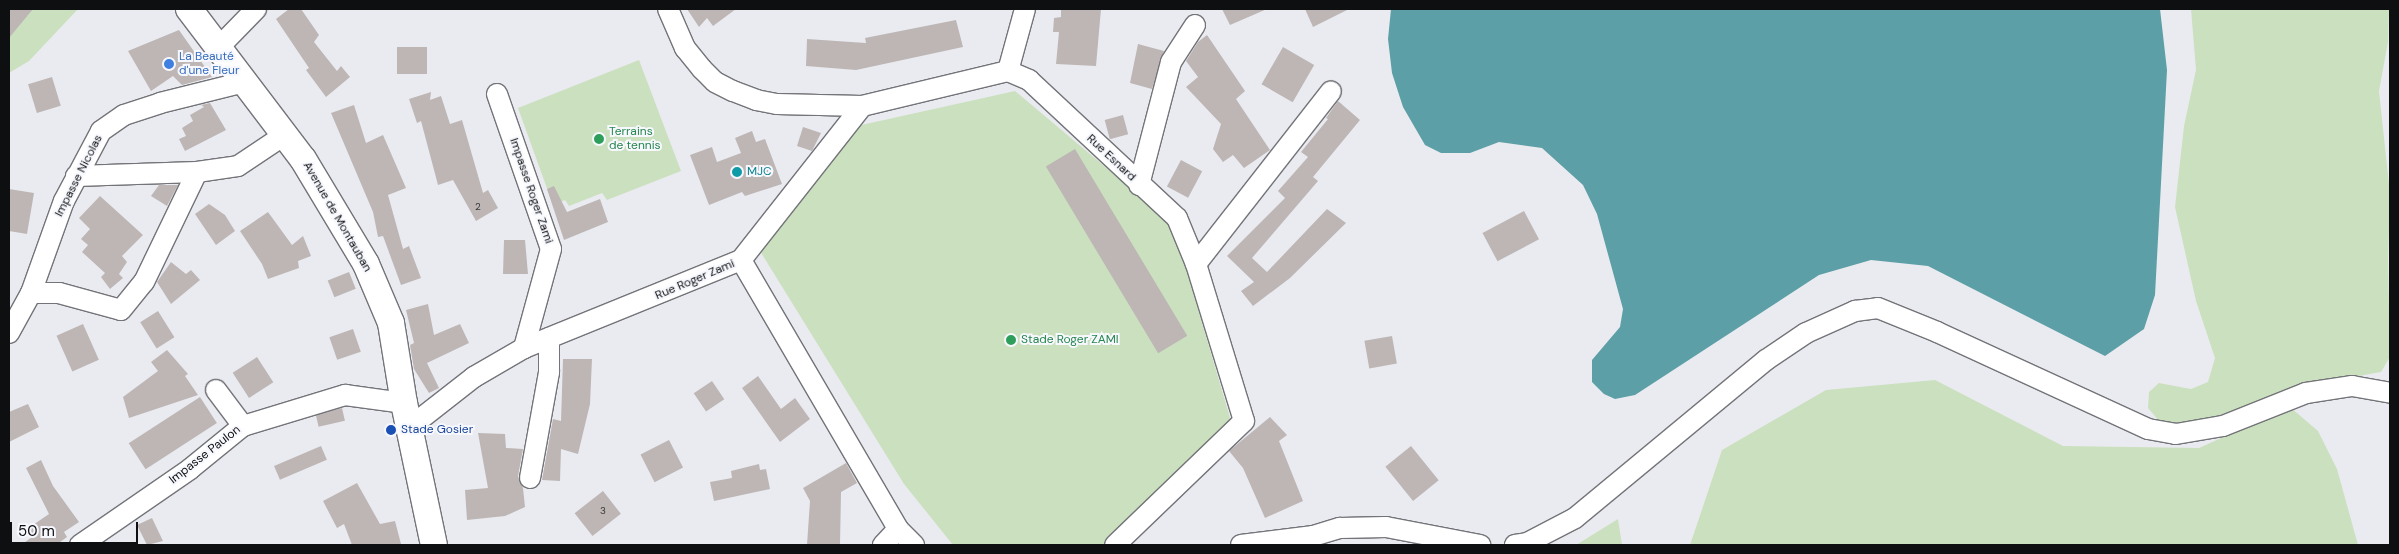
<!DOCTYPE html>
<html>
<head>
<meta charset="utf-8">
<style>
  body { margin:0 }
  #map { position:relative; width:2399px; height:554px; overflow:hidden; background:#eaebf0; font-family:"DM Sans",sans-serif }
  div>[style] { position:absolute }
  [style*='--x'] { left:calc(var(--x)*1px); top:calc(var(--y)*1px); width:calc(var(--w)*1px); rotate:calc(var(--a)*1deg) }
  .green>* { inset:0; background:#cbe0be }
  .water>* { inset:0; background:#5d9fa6 }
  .building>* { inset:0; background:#bdb6b5; transform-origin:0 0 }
  .roads { filter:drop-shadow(1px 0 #737479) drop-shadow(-1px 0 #737479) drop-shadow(0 1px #737479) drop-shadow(0 -1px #737479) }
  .minor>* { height:20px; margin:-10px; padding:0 10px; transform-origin:10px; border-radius:10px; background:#fff }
  .major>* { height:26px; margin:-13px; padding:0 13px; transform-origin:13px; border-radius:13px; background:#fff }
  .dots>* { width:14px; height:14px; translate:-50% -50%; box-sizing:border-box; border:2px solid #f7f8fe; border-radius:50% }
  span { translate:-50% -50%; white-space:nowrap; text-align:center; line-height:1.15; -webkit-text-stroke:4px #f7f8fe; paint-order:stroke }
  .number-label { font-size:10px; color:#3a3939 }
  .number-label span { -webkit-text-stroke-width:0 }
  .shop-label { font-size:12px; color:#366cbe }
  .left { translate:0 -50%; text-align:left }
  .leisure-label { font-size:12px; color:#27864d }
  .street-label { font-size:12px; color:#0e0f10 }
  .culture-label { font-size:12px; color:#0d838f }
  .transit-label { font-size:12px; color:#164399 }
  .frame { position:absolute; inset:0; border:10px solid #0e0f10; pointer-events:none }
  .scale { position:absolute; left:10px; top:522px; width:128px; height:22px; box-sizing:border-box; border:2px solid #0e0f10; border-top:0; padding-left:6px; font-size:15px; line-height:18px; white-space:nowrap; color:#0e0f10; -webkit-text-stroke:4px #f7f8fe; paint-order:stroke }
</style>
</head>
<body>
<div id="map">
  <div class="green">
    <i style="clip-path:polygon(9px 9px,78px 9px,29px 61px,9px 73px)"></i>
    <i style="clip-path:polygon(2191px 9px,2389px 9px,2388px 42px,2379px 91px,2390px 194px,2388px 260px,2390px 357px,2381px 372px,2298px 387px,2207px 422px,2160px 422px,2148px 408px,2149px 392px,2159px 383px,2191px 389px,2208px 382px,2215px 358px,2196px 301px,2175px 207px,2184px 126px,2196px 70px)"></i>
    <i style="clip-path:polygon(639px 60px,681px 171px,607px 200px,602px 193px,569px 206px,565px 200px,553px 205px,518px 108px)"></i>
    <i style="clip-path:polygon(1015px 91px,1173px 224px,1233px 428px,1110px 545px,953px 545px,904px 484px,760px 251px,857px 126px)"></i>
    <i style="clip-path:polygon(1935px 380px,2063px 446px,2199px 448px,2290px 407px,2318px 431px,2337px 469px,2358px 545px,1690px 545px,1722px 450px,1826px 390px)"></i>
    <i style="clip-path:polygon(1618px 519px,1622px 545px,1576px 545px)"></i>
  </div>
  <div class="water">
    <i style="clip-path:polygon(1391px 9px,2160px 9px,2167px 70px,2160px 202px,2155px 295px,2144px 329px,2105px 356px,1928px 266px,1871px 260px,1819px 275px,1635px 395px,1615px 399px,1604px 394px,1592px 382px,1592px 360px,1620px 327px,1623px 309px,1597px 214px,1583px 185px,1542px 148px,1499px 142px,1470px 153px,1441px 153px,1425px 145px,1403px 107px,1392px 73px,1388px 39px)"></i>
  </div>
  <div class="building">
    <i style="clip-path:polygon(9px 9px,33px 9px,9px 38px)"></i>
    <i style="clip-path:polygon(289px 9px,301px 9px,319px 35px,314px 42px,337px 71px,341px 66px,350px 77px,326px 97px,306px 70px,309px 68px,276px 19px)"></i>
    <i style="clip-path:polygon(687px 9px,736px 9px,713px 26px,707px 18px,699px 27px)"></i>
    <i style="clip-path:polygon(1061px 9px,1101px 9px,1096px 66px,1056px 64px,1059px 32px,1053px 32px,1054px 18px,1061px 17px)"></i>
    <i style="clip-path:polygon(1222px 9px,1267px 9px,1230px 25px)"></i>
    <i style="clip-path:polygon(1305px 9px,1349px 9px,1313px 27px)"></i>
    <i style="clip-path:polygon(956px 20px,963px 47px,856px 70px,806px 66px,807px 39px,866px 43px,865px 38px)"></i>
    <i style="clip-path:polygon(179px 30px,212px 77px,182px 85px,173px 76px,151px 91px,128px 51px)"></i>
    <i style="clip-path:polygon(1207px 35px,1245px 91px,1236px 99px,1270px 150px,1244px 168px,1233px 155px,1223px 162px,1213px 149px,1221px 124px,1186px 87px,1198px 77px,1186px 61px,1198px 42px)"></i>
    <i style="clip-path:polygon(1138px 44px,1164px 51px,1152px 89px,1130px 83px)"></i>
    <i style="left:397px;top:47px;width:30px;height:27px"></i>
    <i style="left:1283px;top:47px;width:36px;height:43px;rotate:30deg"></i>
    <i style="left:52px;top:77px;width:30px;height:25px;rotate:73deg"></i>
    <i style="clip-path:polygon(431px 92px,430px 100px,441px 96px,450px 124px,462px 120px,483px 193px,488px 190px,498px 208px,476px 221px,453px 180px,438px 185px,421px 121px,417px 123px,409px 99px)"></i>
    <i style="clip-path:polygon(1338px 101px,1360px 120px,1313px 177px,1318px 181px,1252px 258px,1267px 272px,1327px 209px,1346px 223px,1290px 278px,1253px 306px,1241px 291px,1254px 282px,1227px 256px,1285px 198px,1278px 191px,1308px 157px,1301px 152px,1328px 119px,1326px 118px)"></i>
    <i style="clip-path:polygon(210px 103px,226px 130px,185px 151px,179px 139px,186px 136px,182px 128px,193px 121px,190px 115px,204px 107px,201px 105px)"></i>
    <i style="clip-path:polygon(354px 105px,366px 143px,383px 135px,406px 188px,388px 195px,403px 249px,409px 246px,421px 278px,401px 285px,383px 236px,378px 237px,373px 212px,331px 113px)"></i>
    <i style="left:1123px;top:115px;width:20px;height:19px;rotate:75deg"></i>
    <i style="clip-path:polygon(803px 127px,821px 133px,812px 151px,797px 146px)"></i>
    <i style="clip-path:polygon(752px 131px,756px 142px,765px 139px,782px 184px,745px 196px,742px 192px,709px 205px,690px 155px,712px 147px,717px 162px,741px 153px,735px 138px)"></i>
    <i style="left:1075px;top:149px;width:218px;height:34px;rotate:59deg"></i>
    <i style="left:1181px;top:160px;width:24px;height:30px;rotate:28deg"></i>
    <i style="clip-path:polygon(159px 185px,178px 185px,167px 206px,151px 196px)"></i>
    <i style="clip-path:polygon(554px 186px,567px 212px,600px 199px,608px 222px,564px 240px,547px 189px)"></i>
    <i style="clip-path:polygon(9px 189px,34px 193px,27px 234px,9px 231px)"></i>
    <i style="clip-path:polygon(100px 196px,143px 235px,122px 256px,127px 262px,119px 274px,123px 278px,110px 289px,101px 277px,105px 273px,82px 252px,88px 245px,81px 239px,90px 229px,79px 218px)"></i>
    <i style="clip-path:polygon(209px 204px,225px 215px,235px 231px,216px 245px,195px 214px)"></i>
    <i style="left:1524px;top:211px;width:32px;height:47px;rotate:62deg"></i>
    <i style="clip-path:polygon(268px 212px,292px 245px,303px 236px,311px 256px,298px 261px,299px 268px,268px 279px,262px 264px,240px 231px)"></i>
    <i style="clip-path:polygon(504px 240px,525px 240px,528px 274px,503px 274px)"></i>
    <i style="clip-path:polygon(171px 262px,186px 274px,191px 270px,200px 280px,171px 304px,157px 282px)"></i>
    <i style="left:349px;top:272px;width:18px;height:23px;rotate:68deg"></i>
    <i style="clip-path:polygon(428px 304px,434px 335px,460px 324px,469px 343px,427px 363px,439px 388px,429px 393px,414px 369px,410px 345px,414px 343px,406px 310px)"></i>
    <i style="left:158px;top:311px;width:31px;height:21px;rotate:58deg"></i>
    <i style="left:83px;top:324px;width:39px;height:29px;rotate:66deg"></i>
    <i style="left:353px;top:329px;width:24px;height:25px;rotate:71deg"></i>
    <i style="left:1392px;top:336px;width:28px;height:28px;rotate:80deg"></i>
    <i style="clip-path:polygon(167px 350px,188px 374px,185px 376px,198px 395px,129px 418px,123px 397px,158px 371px,151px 362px)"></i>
    <i style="left:257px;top:357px;width:30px;height:29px;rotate:57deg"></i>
    <i style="clip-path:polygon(563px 359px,592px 359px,590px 404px,578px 454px,561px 449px,560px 481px,542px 480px,553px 419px,561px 421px)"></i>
    <i style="clip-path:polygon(758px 376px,781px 409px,795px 398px,810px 419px,780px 442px,742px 388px)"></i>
    <i style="left:712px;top:381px;width:22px;height:22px;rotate:56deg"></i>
    <i style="left:200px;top:397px;width:31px;height:85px;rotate:57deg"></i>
    <i style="clip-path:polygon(28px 404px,39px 427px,9px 442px,9px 412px)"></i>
    <i style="left:342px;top:408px;width:13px;height:27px;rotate:77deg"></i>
    <i style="clip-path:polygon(1270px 417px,1287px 435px,1279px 441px,1303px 501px,1265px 518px,1243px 468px,1229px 451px)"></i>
    <i style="clip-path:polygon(478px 433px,505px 434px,506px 448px,523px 449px,518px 476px,523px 488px,525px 507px,505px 516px,467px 520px,465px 490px,488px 488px)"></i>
    <i style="left:669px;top:440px;width:31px;height:32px;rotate:63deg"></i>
    <i style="left:321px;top:446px;width:15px;height:51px;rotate:67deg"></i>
    <i style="left:1411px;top:446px;width:44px;height:33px;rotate:51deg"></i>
    <i style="clip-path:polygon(41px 460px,53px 486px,79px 522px,64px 532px,67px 537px,56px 545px,21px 545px,32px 537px,27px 529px,49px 514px,26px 468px)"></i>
    <i style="clip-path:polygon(846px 463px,857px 483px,841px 492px,840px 545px,807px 545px,810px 501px,803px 488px)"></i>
    <i style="clip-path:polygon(759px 464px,760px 470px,766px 469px,770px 489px,714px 501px,710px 482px,732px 478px,731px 471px)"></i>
    <i style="clip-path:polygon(357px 483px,380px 524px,395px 521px,401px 544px,352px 545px,344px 524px,337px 528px,323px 501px)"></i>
    <i style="left:603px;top:491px;width:29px;height:36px;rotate:52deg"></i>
    <i style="clip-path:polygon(152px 518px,163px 541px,147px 545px,137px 525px)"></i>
  </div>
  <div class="roads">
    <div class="minor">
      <i style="--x:668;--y:9;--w:43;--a:66.4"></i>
      <i style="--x:685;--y:48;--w:27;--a:51"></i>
      <i style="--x:702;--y:69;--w:18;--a:45"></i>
      <i style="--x:715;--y:82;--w:20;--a:27"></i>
      <i style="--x:733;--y:91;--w:25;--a:21"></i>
      <i style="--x:756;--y:100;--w:21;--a:11"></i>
      <i style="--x:777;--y:104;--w:85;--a:1.3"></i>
      <i style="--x:217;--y:49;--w:56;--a:-45.7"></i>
      <i style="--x:1008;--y:71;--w:64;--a:-74.7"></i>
      <i style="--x:497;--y:94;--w:164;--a:70.8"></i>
      <i style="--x:551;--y:249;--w:103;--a:105.3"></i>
      <i style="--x:76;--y:176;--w:121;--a:-1.9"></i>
      <i style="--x:197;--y:172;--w:41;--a:-8.3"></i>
      <i style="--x:238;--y:166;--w:54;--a:-33.7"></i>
      <i style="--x:1139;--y:185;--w:127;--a:-75.4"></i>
      <i style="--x:1171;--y:62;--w:44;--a:-57"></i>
      <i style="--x:741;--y:260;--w:196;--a:-51.8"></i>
      <i style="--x:862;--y:106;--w:150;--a:-13.5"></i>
      <i style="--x:1008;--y:71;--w:23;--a:23"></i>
      <i style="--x:1029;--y:80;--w:202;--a:43"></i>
      <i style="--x:1177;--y:218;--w:50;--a:67.6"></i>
      <i style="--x:1196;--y:264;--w:164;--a:73"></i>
      <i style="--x:1244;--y:421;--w:179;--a:136.1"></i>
      <i style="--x:1196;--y:264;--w:219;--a:-52"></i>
      <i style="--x:31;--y:293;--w:28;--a:0"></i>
      <i style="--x:59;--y:293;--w:64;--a:15.3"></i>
      <i style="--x:121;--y:310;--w:36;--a:-51"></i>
      <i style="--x:144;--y:282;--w:122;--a:-64.3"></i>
      <i style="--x:9;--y:333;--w:46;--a:-61.2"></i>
      <i style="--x:31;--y:293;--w:98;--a:-70.3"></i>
      <i style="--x:64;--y:201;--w:79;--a:-62.1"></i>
      <i style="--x:101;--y:131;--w:28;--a:-35"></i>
      <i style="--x:124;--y:115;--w:38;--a:-18"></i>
      <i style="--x:160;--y:103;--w:87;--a:-14"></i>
      <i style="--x:216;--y:390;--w:45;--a:53.1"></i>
      <i style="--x:410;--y:427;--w:81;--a:-38"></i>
      <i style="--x:474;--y:377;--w:58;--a:-30.1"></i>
      <i style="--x:524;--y:348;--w:234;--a:-22.1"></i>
      <i style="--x:741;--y:260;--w:311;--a:59.7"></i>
      <i style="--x:898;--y:529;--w:22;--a:133"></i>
      <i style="--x:530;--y:478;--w:108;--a:-79.8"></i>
      <i style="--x:549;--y:372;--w:34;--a:-90"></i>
      <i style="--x:898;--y:529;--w:23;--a:45"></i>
      <i style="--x:80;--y:545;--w:134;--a:-34.6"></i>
      <i style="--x:190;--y:469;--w:68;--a:-39.1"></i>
      <i style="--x:243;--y:426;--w:107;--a:-16.9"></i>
      <i style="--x:345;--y:395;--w:60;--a:7.7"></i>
      <i style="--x:1241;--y:545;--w:73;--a:-7.1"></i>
      <i style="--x:1313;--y:536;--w:28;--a:-17"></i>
      <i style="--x:1340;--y:528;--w:46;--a:-1.2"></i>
      <i style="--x:1386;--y:527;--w:96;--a:10.8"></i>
      <i style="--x:1515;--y:545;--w:12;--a:-9"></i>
      <i style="--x:1527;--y:543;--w:54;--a:-27.5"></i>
      <i style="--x:1575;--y:518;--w:248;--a:-39.6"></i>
      <i style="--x:1766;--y:360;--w:48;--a:-34"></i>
      <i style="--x:1806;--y:333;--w:54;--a:-24.2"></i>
      <i style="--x:1855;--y:311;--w:23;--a:-7"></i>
      <i style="--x:1878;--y:308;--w:64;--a:22.1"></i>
      <i style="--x:1937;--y:332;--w:232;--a:24.7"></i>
      <i style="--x:2148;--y:429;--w:28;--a:10"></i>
      <i style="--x:2176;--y:434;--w:48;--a:-9.7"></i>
      <i style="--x:2223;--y:426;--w:89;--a:-21.7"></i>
      <i style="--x:2306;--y:393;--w:47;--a:-8.7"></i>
      <i style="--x:2352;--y:386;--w:39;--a:10"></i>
    </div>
    <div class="major">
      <i style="--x:189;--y:9;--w:188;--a:52.8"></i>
      <i style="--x:303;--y:159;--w:122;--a:59"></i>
      <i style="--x:366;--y:264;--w:64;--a:67"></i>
      <i style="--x:391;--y:323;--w:81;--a:80.8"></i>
      <i style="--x:404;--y:403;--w:145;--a:78.1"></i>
    </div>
  </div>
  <div class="dots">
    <i style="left:169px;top:64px;background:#3f7fe0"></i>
    <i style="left:599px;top:139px;background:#2e9e5b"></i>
    <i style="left:737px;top:172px;background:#0f9aa8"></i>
    <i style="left:1011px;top:340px;background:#2e9e5b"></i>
    <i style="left:391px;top:430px;background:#1a4fb4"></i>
  </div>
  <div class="number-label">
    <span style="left:478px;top:207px">2</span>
    <span style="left:603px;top:511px">3</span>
  </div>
  <div class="shop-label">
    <span class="left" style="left:179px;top:64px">La Beauté<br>d'une Fleur</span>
  </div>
  <div class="leisure-label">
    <span class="left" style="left:609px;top:139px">Terrains<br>de tennis</span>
    <span class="left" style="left:1021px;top:340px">Stade Roger ZAMI</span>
  </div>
  <div class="street-label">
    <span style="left:1111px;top:158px;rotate:43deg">Rue Esnard</span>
    <span style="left:79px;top:176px;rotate:-63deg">Impasse Nicolas</span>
    <span style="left:531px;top:191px;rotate:71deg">Impasse Roger Zami</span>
    <span style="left:337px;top:217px;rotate:60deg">Avenue de Montauban</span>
    <span style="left:695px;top:280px;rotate:-23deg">Rue Roger Zami</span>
    <span style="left:205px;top:455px;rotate:-38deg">Impasse Paulon</span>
  </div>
  <div class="culture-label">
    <span class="left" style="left:747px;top:172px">MJC</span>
  </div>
  <div class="transit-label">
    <span class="left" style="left:401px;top:430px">Stade Gosier</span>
  </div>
  <div class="frame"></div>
  <div class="scale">50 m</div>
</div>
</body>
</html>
